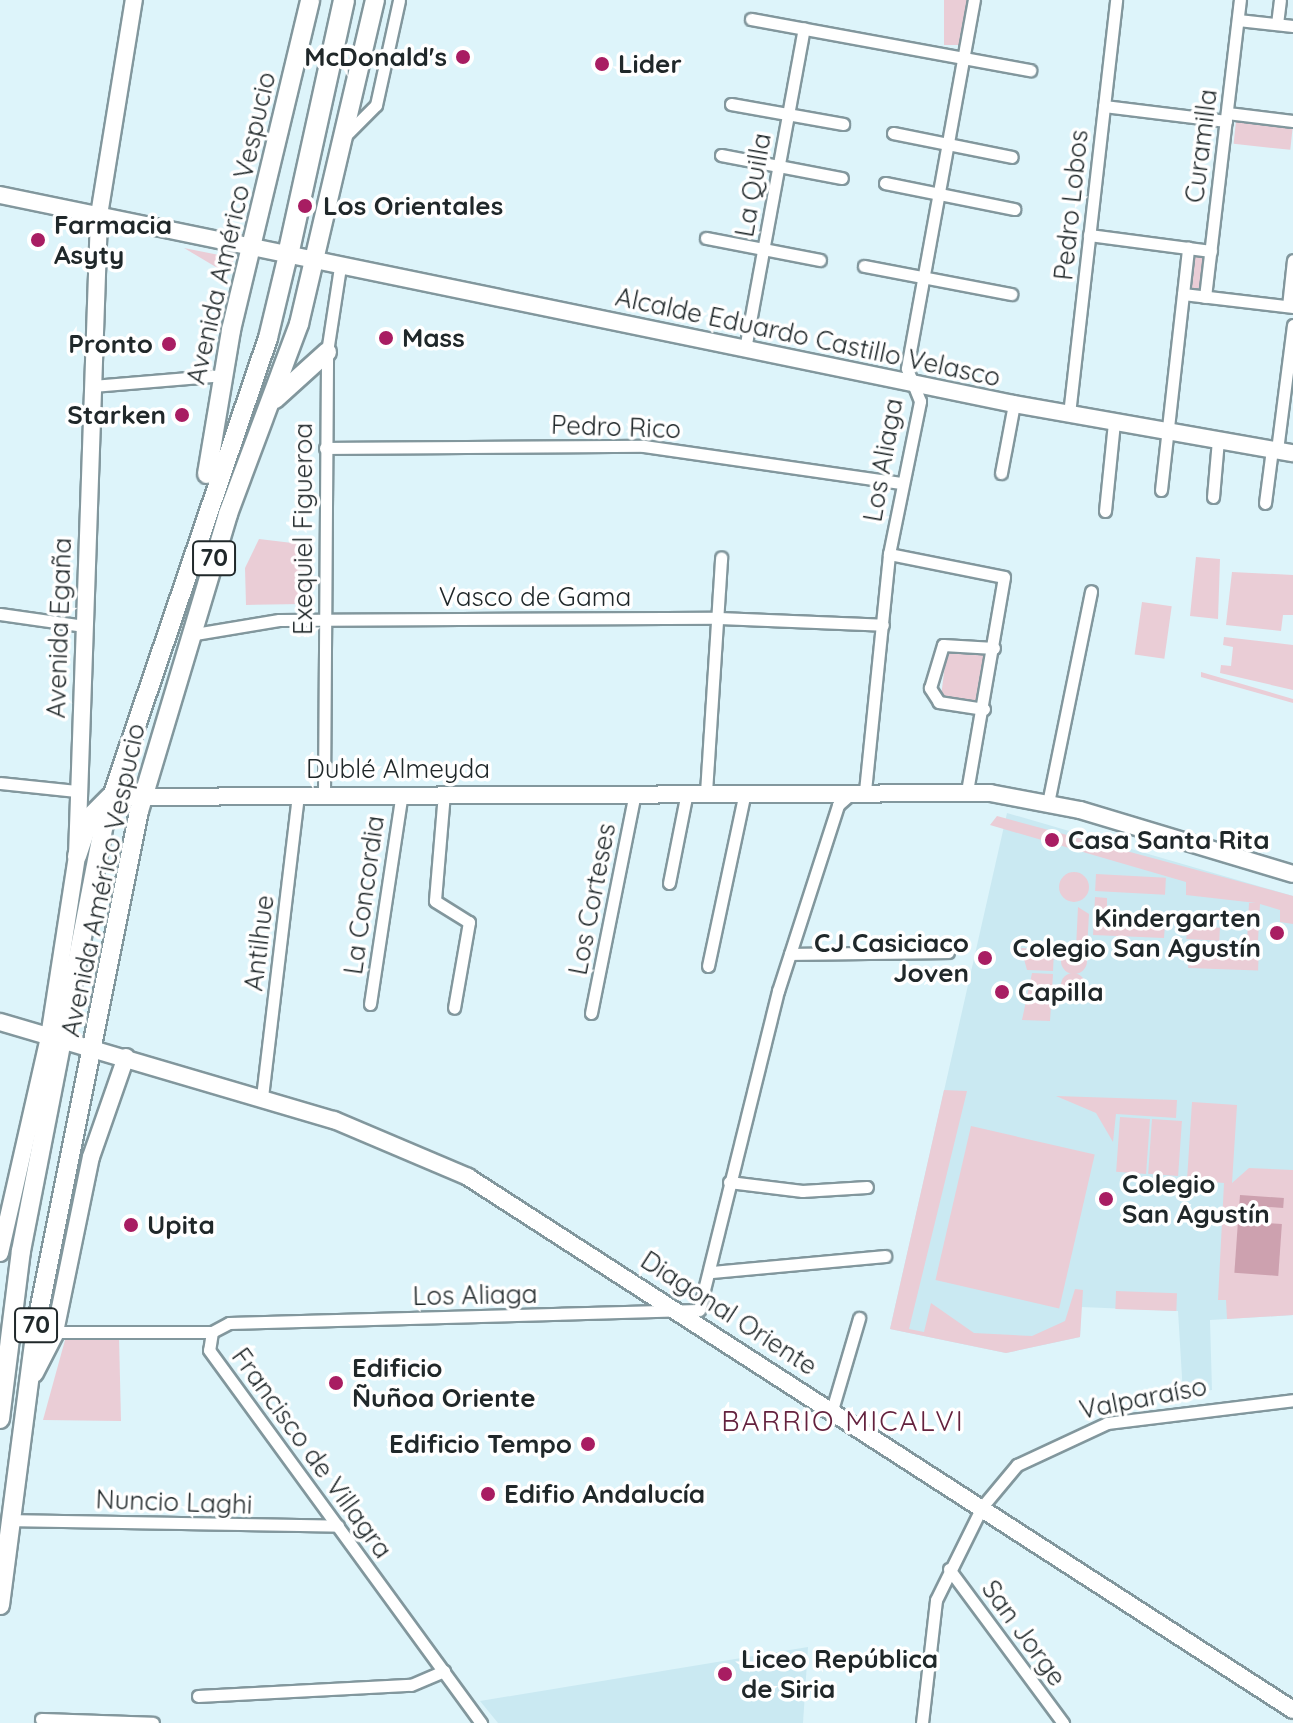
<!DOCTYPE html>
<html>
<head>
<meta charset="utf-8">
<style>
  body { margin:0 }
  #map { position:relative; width:1293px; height:1723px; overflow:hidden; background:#ddf4fa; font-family:Quicksand,sans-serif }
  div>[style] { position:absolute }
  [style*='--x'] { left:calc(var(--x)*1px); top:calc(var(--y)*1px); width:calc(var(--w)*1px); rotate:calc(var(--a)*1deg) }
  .built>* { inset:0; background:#cae9f2 }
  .green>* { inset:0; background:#eacdd6; transform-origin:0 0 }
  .round { border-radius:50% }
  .water>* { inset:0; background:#cda1af; transform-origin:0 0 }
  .roads { filter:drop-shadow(2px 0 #82979d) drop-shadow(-2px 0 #82979d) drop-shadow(0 2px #82979d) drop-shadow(0 -2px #82979d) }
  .street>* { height:11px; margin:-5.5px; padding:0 5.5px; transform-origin:5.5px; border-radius:5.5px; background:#fff }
  .secondary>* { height:16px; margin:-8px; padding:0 8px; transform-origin:8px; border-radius:8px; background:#fff }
  .primary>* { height:18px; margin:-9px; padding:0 9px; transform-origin:9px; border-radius:9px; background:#fff }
  .highway>* { height:20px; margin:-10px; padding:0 10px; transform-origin:10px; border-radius:10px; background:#fff }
  .dots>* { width:22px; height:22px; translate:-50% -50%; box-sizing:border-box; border:4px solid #fff; border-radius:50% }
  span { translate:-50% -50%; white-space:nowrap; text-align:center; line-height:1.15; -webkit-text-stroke:7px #fff; paint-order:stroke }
  .shield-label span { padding:2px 6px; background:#fff; border:2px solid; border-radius:6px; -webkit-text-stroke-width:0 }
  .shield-label { font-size:24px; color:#20282a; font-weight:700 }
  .poi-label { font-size:26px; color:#20282a; font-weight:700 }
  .right { translate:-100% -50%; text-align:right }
  .left { translate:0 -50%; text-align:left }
  .street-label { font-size:26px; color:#20282a }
  .neighbourhood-label { font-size:28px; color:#64223e; letter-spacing:2px }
</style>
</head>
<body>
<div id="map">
  <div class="built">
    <i style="clip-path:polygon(1007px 813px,1293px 896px,1293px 1315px,1210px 1320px,1212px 1390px,1183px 1394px,1178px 1311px,1081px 1307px,1080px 1337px,1006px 1353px,890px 1329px)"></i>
    <i style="clip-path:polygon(808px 1647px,803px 1723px,498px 1723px,480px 1701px)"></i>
  </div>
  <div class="green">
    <i style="left:944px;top:0;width:24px;height:45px"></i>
    <i style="left:1236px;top:121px;width:57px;height:23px;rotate:6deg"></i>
    <i style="clip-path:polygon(184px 248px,234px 258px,230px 274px,226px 273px)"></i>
    <i style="left:1190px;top:254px;width:17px;height:35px;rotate:3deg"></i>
    <i style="clip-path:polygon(259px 539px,309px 545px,303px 604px,246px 605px,245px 568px)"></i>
    <i style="clip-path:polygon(1196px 557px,1220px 559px,1218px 619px,1190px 616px)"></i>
    <i style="clip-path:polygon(1232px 572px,1293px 575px,1293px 615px,1283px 615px,1281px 631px,1226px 625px)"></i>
    <i style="left:1142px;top:602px;width:30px;height:53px;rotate:8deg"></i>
    <i style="clip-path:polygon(1224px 637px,1293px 645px,1293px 690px,1220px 673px,1221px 665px,1231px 666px,1233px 647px,1223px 645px)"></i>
    <i style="left:947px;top:648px;width:38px;height:49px;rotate:7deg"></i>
    <i style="clip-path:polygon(1201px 672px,1293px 699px,1293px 703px,1201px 677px)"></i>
    <i style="clip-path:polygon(997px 816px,1293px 896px,1293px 924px,1280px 922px,1280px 910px,1260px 904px,1258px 941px,1247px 941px,1249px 903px,1256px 903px,1186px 895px,1186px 882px,990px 825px)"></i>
    <i class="round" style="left:1059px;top:872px;width:30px;height:30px"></i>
    <i style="left:1096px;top:874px;width:70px;height:17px;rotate:3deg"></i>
    <i style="clip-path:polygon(1095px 897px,1107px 898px,1107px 923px,1165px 925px,1164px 938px,1093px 935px)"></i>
    <i style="clip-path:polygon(1078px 907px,1089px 914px,1087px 948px,1076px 948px)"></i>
    <i style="left:1187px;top:926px;width:33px;height:13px;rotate:3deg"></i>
    <i style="left:1189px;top:943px;width:70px;height:25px;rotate:2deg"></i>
    <i class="round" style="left:1061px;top:948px;width:26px;height:26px"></i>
    <i style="clip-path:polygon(1021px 948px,1054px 950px,1053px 971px,1027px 970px)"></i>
    <i class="round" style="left:1061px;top:973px;width:24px;height:24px"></i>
    <i style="clip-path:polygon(1032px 973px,1053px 974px,1050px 1021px,1022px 1020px)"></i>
    <i style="clip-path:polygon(944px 1090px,967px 1091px,909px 1329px,924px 1332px,931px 1303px,974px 1333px,1032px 1336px,1065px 1321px,1075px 1289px,1083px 1290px,1080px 1337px,1006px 1353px,890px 1329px)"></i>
    <i style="clip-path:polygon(1056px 1096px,1177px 1100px,1176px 1118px,1116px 1114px,1113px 1142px,1096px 1113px)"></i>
    <i style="clip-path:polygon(1192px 1102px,1237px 1105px,1232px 1183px,1249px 1168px,1293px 1170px,1293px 1315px,1227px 1319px,1226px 1300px,1218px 1300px,1224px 1183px,1187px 1180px)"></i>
    <i style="left:1120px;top:1117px;width:30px;height:55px;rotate:4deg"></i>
    <i style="left:1152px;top:1119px;width:30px;height:55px;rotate:4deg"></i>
    <i style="left:971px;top:1126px;width:127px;height:158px;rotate:13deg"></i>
    <i style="left:1116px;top:1291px;width:61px;height:18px;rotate:2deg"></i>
    <i style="clip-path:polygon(119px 1337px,121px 1421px,43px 1420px,65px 1340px)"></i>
  </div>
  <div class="water">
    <i style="left:1240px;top:1195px;width:44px;height:10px;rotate:4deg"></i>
    <i style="left:1238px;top:1221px;width:44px;height:52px;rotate:4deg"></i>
  </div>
  <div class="roads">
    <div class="street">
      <i style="--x:751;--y:19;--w:284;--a:10.4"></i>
      <i style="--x:1238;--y:20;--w:55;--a:6.2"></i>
      <i style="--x:1277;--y:24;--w:24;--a:-83"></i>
      <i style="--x:731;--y:104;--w:114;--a:10.1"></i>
      <i style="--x:1104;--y:106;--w:123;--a:7"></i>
      <i style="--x:1227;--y:113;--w:66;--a:6.9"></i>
      <i style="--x:893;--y:133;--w:121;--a:11.4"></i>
      <i style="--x:344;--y:137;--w:45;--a:-45"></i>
      <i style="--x:376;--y:105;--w:107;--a:-77.6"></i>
      <i style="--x:721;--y:155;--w:123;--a:10.8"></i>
      <i style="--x:885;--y:183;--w:132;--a:11.4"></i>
      <i style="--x:1089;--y:235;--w:123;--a:7.5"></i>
      <i style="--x:706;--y:238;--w:116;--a:10.9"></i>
      <i style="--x:864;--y:266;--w:150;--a:10.8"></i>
      <i style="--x:1183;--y:294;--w:111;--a:6.7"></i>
      <i style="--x:1205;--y:297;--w:299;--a:-83.3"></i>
      <i style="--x:1288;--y:306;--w:46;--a:-83.8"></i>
      <i style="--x:745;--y:349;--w:326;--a:-79.6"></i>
      <i style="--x:92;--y:386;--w:130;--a:-4.8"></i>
      <i style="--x:1069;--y:414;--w:417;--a:-83.5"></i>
      <i style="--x:325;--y:448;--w:319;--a:-0.4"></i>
      <i style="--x:644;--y:446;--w:261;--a:8.2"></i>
      <i style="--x:1277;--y:450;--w:126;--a:-82.7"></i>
      <i style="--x:1001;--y:473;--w:70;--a:-79.3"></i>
      <i style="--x:1161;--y:490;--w:244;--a:-83.6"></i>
      <i style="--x:1213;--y:497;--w:57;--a:-85"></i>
      <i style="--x:1265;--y:503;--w:54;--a:-82.6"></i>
      <i style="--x:1105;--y:511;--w:89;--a:-84.2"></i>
      <i style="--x:889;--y:554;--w:117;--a:11.3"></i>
      <i style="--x:1004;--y:577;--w:218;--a:99.8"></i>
      <i style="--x:0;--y:614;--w:85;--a:8.1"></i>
      <i style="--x:189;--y:635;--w:91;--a:-9.5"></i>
      <i style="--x:279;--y:620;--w:440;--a:-0.3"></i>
      <i style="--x:719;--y:618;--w:164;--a:2.4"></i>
      <i style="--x:984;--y:709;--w:46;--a:-171.2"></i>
      <i style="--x:939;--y:702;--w:17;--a:-123"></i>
      <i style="--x:930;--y:688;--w:45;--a:-73.2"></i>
      <i style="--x:943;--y:645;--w:51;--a:3.4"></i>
      <i style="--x:0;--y:783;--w:76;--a:6"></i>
      <i style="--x:865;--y:791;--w:238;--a:-84.2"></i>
      <i style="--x:889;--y:554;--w:156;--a:-78.5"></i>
      <i style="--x:920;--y:401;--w:35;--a:-112"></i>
      <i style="--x:907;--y:368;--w:374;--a:-79.7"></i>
      <i style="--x:706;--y:792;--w:235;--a:-86.3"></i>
      <i style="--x:324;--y:793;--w:441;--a:-89.6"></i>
      <i style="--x:327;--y:352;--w:86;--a:-81.3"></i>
      <i style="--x:444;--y:793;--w:108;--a:94.8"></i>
      <i style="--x:435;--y:901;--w:40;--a:32"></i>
      <i style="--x:469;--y:922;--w:87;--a:99.9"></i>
      <i style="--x:1048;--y:803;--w:216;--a:-78.5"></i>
      <i style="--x:669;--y:883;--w:93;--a:-78.8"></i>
      <i style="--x:790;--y:954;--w:158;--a:-0.7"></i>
      <i style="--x:708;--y:966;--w:178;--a:-78"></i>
      <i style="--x:370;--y:1004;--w:213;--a:-81.4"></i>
      <i style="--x:591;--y:1013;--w:225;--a:-78.7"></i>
      <i style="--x:262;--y:1097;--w:305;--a:-83.2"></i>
      <i style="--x:729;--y:1182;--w:74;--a:7"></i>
      <i style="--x:802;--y:1191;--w:65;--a:-3.5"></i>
      <i style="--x:712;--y:1272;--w:174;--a:-5.3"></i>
      <i style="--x:55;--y:1332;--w:157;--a:0"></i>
      <i style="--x:212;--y:1332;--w:19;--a:-28"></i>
      <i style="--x:229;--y:1323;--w:470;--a:-1.6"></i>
      <i style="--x:699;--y:1310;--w:329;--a:-76.1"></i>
      <i style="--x:778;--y:991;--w:195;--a:-72.1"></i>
      <i style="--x:838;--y:805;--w:18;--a:-41"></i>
      <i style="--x:212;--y:1332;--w:18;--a:99"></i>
      <i style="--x:209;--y:1350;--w:462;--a:53.9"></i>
      <i style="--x:832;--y:1410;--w:96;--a:-73.6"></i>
      <i style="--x:9;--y:1520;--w:329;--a:1"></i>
      <i style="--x:949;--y:1569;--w:192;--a:53.5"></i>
      <i style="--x:198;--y:1696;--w:213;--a:-3"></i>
      <i style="--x:411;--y:1685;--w:36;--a:-23"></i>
      <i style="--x:41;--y:1719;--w:112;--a:2"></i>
      <i style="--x:922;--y:1723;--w:124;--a:-83.5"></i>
      <i style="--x:936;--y:1600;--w:104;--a:-63.7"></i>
      <i style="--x:982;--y:1507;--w:55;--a:-50.2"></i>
      <i style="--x:1017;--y:1465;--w:99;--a:-25"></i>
      <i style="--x:1107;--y:1423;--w:187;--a:-7"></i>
    </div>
    <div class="secondary">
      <i style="--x:0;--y:195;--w:1035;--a:11.65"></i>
      <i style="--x:1014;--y:404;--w:283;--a:10"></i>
      <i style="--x:110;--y:797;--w:880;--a:-0.26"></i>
      <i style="--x:990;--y:793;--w:92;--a:10.7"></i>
      <i style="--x:1080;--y:810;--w:222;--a:16.7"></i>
      <i style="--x:0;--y:1022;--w:348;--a:16.4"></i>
      <i style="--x:334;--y:1120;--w:146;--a:23"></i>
      <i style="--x:468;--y:1177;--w:982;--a:32.86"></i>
      <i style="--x:0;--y:1253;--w:221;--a:-77.2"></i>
      <i style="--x:49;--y:1037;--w:183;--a:-81.2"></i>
      <i style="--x:77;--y:856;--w:641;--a:-88.03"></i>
      <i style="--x:99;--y:215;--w:218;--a:-80.8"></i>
      <i style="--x:55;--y:1332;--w:179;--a:-78.4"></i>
      <i style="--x:91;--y:1157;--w:106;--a:-70.7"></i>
    </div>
    <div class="primary">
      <i style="--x:275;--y:399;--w:70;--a:-42.1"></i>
      <i style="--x:207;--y:474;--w:146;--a:-80.5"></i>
      <i style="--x:231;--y:330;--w:339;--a:-76.5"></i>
      <i style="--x:77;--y:856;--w:41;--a:-71.6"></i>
      <i style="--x:90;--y:817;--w:28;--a:-45"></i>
      <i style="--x:34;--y:1373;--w:46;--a:-62.9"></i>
      <i style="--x:0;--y:1419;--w:169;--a:-82.9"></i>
      <i style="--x:21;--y:1251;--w:442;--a:-79"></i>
      <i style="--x:105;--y:817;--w:506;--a:-71.21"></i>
      <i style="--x:268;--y:338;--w:85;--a:-76.5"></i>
      <i style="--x:0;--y:1605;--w:286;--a:-82.6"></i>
      <i style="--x:37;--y:1321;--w:520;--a:-78.69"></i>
      <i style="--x:139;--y:811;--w:310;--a:-73.3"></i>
      <i style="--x:228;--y:514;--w:203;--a:-69.5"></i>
      <i style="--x:299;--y:324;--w:333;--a:-76.8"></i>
    </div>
    <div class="highway">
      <i style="--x:288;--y:255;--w:261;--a:-77.6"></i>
    </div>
  </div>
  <div class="dots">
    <i style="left:463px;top:57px;background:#a81d62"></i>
    <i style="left:602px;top:64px;background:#a81d62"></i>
    <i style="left:305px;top:206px;background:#a81d62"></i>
    <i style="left:38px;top:240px;background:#a81d62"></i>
    <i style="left:386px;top:338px;background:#a81d62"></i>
    <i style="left:169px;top:344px;background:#a81d62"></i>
    <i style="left:182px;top:415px;background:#a81d62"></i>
    <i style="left:1052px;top:840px;background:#a81d62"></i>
    <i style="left:1277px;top:933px;background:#a81d62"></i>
    <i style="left:985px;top:958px;background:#a81d62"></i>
    <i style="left:1002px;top:992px;background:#a81d62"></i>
    <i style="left:1106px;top:1199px;background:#a81d62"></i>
    <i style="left:131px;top:1225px;background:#a81d62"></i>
    <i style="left:336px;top:1383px;background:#a81d62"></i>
    <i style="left:588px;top:1444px;background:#a81d62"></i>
    <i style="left:488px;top:1494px;background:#a81d62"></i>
    <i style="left:725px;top:1674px;background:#a81d62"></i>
  </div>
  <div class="shield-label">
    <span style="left:214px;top:558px">70</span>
    <span style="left:36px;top:1325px">70</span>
  </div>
  <div class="poi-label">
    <span class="right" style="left:447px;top:57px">McDonald's</span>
    <span class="left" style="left:618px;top:64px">Lider</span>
    <span class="left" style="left:323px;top:206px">Los Orientales</span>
    <span class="left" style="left:54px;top:240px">Farmacia<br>Asyty</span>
    <span class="left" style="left:402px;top:338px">Mass</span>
    <span class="right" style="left:153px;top:344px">Pronto</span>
    <span class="right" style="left:166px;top:415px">Starken</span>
    <span class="left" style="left:1068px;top:840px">Casa Santa Rita</span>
    <span class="right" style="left:1261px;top:933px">Kindergarten<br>Colegio San Agustín</span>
    <span class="right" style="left:969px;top:958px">CJ Casiciaco<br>Joven</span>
    <span class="left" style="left:1018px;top:992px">Capilla</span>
    <span class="left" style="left:1122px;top:1199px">Colegio<br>San Agustín</span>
    <span class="left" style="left:147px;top:1225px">Upita</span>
    <span class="left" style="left:352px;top:1383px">Edificio<br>Ñuñoa Oriente</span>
    <span class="right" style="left:572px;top:1444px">Edificio Tempo</span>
    <span class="left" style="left:504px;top:1494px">Edifio Andalucía</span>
    <span class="left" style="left:741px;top:1674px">Liceo República<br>de Siria</span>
  </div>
  <div class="street-label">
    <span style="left:1201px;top:146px;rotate:-83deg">Curamilla</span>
    <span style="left:753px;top:185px;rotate:-80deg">La Quilla</span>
    <span style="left:1071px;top:205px;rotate:-84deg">Pedro Lobos</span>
    <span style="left:231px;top:228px;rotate:-77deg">Avenida Américo Vespucio</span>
    <span style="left:808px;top:337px;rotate:12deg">Alcalde Eduardo Castillo Velasco</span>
    <span style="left:616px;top:427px;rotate:2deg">Pedro Rico</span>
    <span style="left:883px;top:460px;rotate:-80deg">Los Aliaga</span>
    <span style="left:303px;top:529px;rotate:-90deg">Exequiel Figueroa</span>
    <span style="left:535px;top:597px">Vasco de Gama</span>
    <span style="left:59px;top:628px;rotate:-88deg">Avenida Egaña</span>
    <span style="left:398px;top:769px">Dublé Almeyda</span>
    <span style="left:103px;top:880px;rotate:-78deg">Avenida Américo Vespucio</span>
    <span style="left:364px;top:895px;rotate:-82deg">La Concordia</span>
    <span style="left:592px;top:899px;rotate:-79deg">Los Corteses</span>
    <span style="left:259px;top:943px;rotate:-83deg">Antilhue</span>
    <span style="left:475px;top:1295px;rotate:-1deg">Los Aliaga</span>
    <span style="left:729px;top:1313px;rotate:33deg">Diagonal Oriente</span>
    <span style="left:1143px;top:1398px;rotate:-11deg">Valparaíso</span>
    <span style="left:312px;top:1453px;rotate:54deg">Francisco de Villagra</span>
    <span style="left:174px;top:1502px;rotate:2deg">Nuncio Laghi</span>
    <span style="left:1024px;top:1633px;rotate:54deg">San Jorge</span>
  </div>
  <div class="neighbourhood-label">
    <span style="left:843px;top:1421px">BARRIO MICALVI</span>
  </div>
</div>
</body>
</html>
